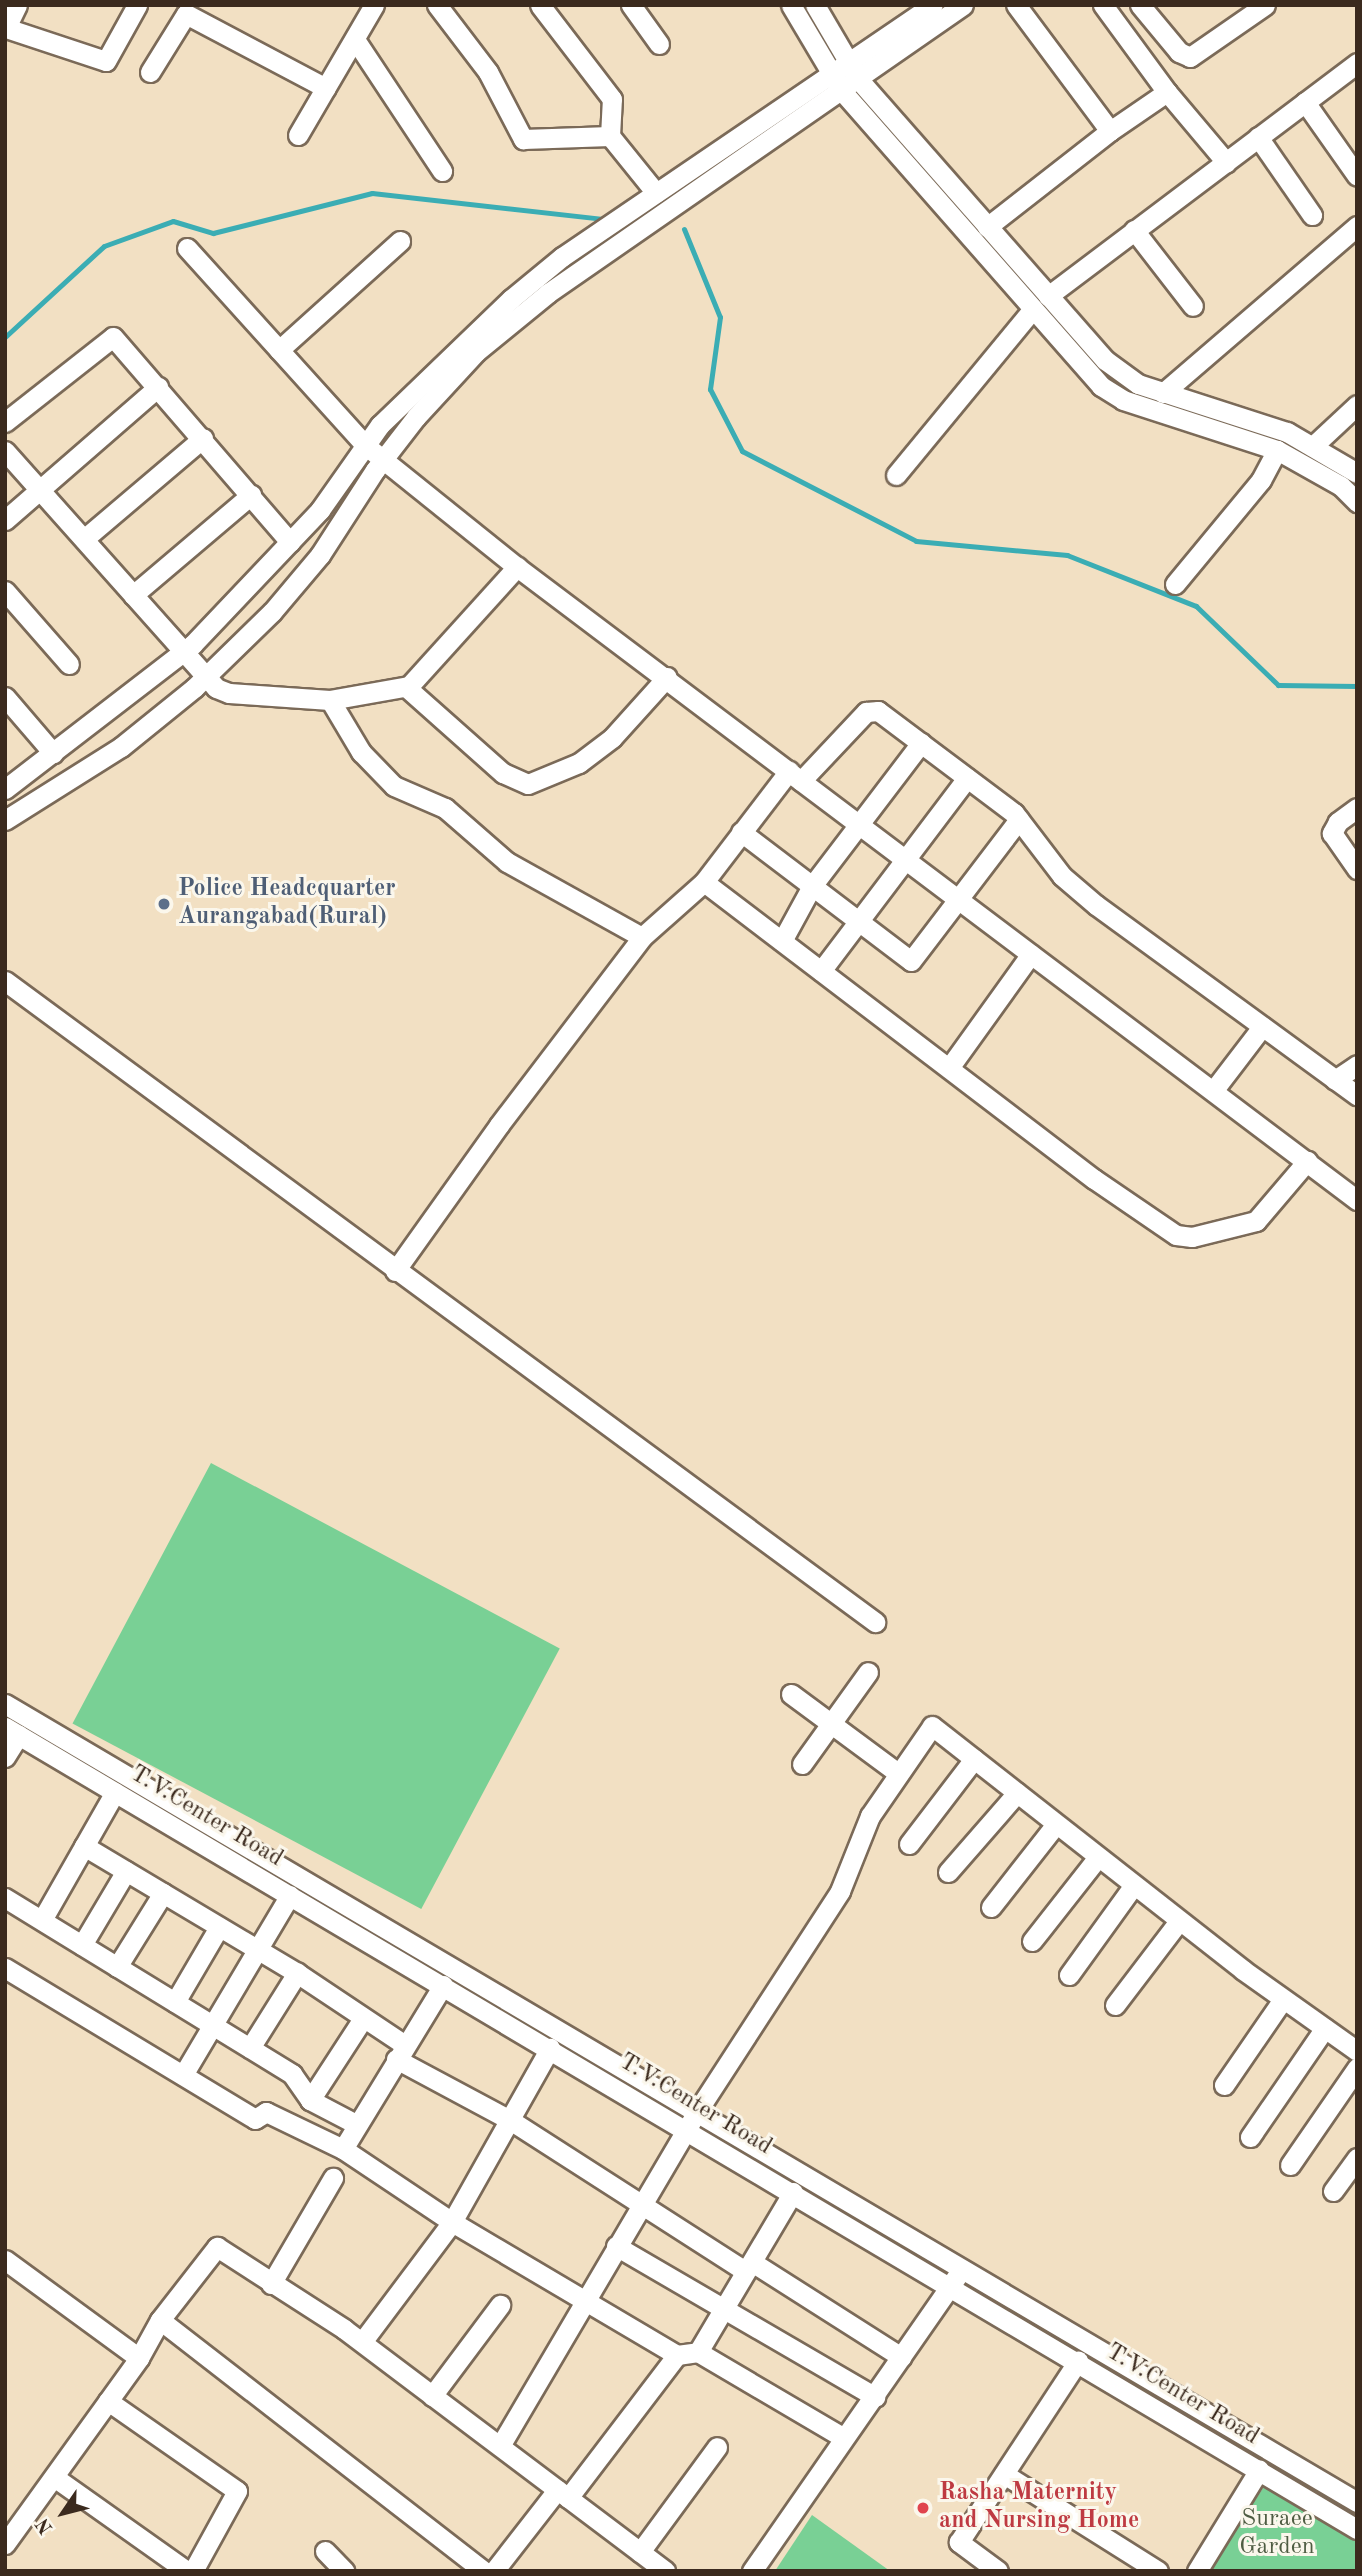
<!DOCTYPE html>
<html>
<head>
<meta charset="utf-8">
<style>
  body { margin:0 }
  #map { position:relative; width:1362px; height:2576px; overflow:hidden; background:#f2e0c3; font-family:"Old Standard TT",serif }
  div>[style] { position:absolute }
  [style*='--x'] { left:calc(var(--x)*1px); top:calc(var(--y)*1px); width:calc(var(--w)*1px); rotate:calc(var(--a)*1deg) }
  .green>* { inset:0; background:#79d095; transform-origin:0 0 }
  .stream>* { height:5px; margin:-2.5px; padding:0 2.5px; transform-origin:2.5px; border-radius:2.5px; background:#3badb4 }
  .roads { filter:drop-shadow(2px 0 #7b6a58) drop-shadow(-2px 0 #7b6a58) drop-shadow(0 2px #7b6a58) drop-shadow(0 -2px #7b6a58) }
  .minor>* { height:19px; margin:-9.5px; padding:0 9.5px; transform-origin:9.5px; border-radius:9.5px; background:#fff }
  .dots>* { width:19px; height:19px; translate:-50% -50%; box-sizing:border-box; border:4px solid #fbf7ec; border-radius:50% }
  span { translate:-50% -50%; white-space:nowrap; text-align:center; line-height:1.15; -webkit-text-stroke:6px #fbf7ec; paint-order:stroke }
  .service-label { font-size:24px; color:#4e5e75; font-weight:700 }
  .left { translate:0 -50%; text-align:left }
  .street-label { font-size:24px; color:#3b2a1e }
  .health-label { font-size:24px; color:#be3a42; font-weight:700 }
  .park-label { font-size:24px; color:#4e5c42 }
  .frame { position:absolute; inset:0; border:7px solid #3b2a1e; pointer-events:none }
  .north { position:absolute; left:28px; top:2478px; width:70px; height:70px; -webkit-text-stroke:5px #fbf7ec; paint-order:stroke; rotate:235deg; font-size:19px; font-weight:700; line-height:28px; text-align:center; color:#3b2a1e }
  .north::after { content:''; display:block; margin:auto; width:24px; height:32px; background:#3b2a1e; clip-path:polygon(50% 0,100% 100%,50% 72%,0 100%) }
</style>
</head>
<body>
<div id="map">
  <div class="green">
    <i style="left:211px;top:1463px;width:395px;height:295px;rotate:28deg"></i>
    <i style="clip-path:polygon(1265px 2485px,1357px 2539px,1357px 2571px,1208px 2571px)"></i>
    <i style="clip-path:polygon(812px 2515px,890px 2571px,775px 2571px)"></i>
  </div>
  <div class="stream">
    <i style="--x:684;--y:229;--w:95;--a:67.8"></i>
    <i style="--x:720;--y:317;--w:73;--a:97.9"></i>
    <i style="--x:710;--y:389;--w:70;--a:62.7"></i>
    <i style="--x:742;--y:451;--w:196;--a:27.3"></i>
    <i style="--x:916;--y:541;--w:152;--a:5.3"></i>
    <i style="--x:1067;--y:555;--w:139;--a:21.6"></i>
    <i style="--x:1196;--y:606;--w:114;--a:43.9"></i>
    <i style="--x:1278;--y:685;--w:79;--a:0.7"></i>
    <i style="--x:5;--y:337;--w:134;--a:-42.6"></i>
    <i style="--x:104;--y:246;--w:73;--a:-19.9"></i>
    <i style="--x:173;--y:221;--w:42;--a:16.7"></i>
    <i style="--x:213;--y:233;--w:164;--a:-14.1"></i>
    <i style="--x:372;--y:193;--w:232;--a:6.4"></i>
  </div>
  <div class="roads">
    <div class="minor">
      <i style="--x:17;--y:5;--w:25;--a:116"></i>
      <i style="--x:6;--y:28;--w:105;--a:18.3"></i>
      <i style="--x:106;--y:61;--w:64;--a:-61"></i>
      <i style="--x:437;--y:5;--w:84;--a:52.7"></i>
      <i style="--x:488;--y:72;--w:76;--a:62.4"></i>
      <i style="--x:523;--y:139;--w:87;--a:-2"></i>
      <i style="--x:610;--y:136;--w:37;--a:-87"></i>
      <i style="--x:612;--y:99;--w:118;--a:-127.5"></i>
      <i style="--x:631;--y:5;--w:48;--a:54.3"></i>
      <i style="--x:791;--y:5;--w:100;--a:59.3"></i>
      <i style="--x:842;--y:91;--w:393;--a:48.7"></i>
      <i style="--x:1101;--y:386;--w:26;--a:32"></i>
      <i style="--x:1123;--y:400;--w:162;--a:18"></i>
      <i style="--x:1277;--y:450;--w:73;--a:29.4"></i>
      <i style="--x:1341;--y:486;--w:23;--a:45"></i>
      <i style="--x:815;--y:5;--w:87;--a:59.6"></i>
      <i style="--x:859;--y:80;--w:373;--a:48.7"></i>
      <i style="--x:1105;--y:360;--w:41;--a:36"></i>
      <i style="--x:1138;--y:384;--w:157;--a:17.9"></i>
      <i style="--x:1287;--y:432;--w:81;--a:30.4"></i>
      <i style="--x:1103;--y:5;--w:108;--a:53.7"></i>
      <i style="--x:1140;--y:5;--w:61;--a:50.3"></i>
      <i style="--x:1179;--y:52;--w:12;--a:24"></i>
      <i style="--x:1190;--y:57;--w:91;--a:-34.7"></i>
      <i style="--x:356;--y:41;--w:156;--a:56.5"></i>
      <i style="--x:150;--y:72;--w:68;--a:-58.2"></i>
      <i style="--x:186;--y:14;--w:158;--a:27.9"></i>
      <i style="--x:1305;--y:102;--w:90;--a:54.9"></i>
      <i style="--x:1110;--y:131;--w:69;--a:-34.4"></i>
      <i style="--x:1167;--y:92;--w:92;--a:49.9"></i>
      <i style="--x:298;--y:135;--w:151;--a:-59.7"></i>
      <i style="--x:610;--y:136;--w:73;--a:51.1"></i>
      <i style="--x:1258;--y:137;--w:95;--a:55.3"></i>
      <i style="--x:987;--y:227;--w:156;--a:-38"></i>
      <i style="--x:1110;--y:131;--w:157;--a:-126.7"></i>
      <i style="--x:1134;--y:230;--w:96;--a:52.2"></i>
      <i style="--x:187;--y:248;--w:266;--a:47.9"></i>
      <i style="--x:365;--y:445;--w:195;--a:38.8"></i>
      <i style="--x:517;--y:567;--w:1052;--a:37"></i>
      <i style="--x:1048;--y:296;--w:387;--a:-37"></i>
      <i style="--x:279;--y:350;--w:163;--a:-42"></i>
      <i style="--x:1163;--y:393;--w:256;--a:-40.7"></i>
      <i style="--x:5;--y:422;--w:137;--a:-38.2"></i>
      <i style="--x:113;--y:337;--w:271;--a:49.2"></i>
      <i style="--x:1313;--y:446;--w:60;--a:-43"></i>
      <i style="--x:5;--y:451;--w:317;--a:48.3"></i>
      <i style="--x:216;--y:688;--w:14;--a:21"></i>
      <i style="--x:229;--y:693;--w:101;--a:4"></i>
      <i style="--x:330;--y:700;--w:61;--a:59.2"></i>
      <i style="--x:361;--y:752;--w:47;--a:45.9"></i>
      <i style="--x:394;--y:786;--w:56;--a:23.3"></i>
      <i style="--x:445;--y:808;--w:82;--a:41.1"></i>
      <i style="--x:507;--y:862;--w:154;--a:29.1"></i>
      <i style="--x:896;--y:475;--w:214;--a:-50.5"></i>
      <i style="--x:5;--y:520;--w:203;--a:-41"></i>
      <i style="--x:84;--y:539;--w:156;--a:-40.3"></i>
      <i style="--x:1175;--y:584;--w:135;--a:-50.4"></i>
      <i style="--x:1261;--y:480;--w:34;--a:-62"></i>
      <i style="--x:5;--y:591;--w:97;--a:48.8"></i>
      <i style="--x:133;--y:595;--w:155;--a:-40.3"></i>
      <i style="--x:406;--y:687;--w:130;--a:41.6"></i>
      <i style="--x:503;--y:773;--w:27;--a:24"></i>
      <i style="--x:528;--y:784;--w:55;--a:-22.4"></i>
      <i style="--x:579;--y:763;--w:41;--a:-37.1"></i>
      <i style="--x:612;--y:738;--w:82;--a:-48"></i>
      <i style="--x:5;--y:697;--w:74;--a:49.4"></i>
      <i style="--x:330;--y:700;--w:80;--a:-10"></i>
      <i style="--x:409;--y:686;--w:161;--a:-47.8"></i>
      <i style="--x:801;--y:781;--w:95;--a:-46.7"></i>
      <i style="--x:866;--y:712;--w:12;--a:-5"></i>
      <i style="--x:878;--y:711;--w:170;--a:36.9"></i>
      <i style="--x:1014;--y:813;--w:79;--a:52.7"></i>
      <i style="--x:1062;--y:876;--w:45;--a:40.5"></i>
      <i style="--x:1096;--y:905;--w:323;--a:36.1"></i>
      <i style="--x:5;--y:789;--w:237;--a:-37.6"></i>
      <i style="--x:193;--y:644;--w:185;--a:-46.5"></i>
      <i style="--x:320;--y:510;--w:104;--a:-54.8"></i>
      <i style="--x:380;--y:425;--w:182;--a:-43.9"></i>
      <i style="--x:511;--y:299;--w:66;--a:-39.5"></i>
      <i style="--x:562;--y:257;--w:448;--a:-34.2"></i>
      <i style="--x:1357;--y:808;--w:24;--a:144"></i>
      <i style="--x:1338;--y:822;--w:13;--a:119"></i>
      <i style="--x:1332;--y:833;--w:44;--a:55.2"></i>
      <i style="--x:5;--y:820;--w:137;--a:-32.2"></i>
      <i style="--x:121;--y:747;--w:94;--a:-38.9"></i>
      <i style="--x:194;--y:688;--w:109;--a:-44.3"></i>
      <i style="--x:272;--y:612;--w:75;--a:-49.9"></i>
      <i style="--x:320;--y:555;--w:101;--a:-57.1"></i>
      <i style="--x:375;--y:470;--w:67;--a:-52.3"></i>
      <i style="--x:416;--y:417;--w:88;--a:-47.3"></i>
      <i style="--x:476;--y:352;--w:93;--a:-39.3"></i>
      <i style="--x:548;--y:293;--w:505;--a:-34.76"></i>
      <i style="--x:741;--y:832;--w:213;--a:37.2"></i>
      <i style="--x:911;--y:961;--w:178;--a:-52.7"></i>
      <i style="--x:704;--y:882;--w:490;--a:37.3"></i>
      <i style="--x:1094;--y:1179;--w:99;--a:34.3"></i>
      <i style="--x:1176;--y:1235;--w:16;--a:7"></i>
      <i style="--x:1192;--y:1237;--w:66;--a:-14"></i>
      <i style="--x:1256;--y:1221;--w:79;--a:-49.6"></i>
      <i style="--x:782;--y:941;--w:63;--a:-61.4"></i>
      <i style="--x:812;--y:886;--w:180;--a:-52.7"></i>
      <i style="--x:821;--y:971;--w:242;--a:-52.9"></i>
      <i style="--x:5;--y:981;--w:1081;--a:36.38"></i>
      <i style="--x:949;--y:1068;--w:140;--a:-54.3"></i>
      <i style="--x:1335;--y:1080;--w:27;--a:-34"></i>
      <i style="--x:1213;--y:1091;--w:81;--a:-52.6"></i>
      <i style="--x:395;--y:1271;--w:179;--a:-54.5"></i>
      <i style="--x:499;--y:1125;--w:236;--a:-52.7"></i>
      <i style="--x:642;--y:937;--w:83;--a:-41.6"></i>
      <i style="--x:704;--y:882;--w:140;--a:-52.6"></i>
      <i style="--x:791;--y:1694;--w:134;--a:36.5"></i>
      <i style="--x:5;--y:1704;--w:1570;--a:30.55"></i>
      <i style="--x:5;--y:1727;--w:1572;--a:30.68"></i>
      <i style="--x:5;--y:1757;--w:26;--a:-58"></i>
      <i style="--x:802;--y:1764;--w:113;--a:-54.3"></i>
      <i style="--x:909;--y:1844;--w:107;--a:-52.6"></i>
      <i style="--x:84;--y:1846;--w:248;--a:30.8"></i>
      <i style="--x:297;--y:1973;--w:130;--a:33.7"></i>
      <i style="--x:948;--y:1872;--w:105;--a:-48.9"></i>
      <i style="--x:5;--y:1898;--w:337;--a:31.5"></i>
      <i style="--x:292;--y:2074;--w:32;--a:55"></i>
      <i style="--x:310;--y:2100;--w:52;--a:27.6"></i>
      <i style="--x:991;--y:1907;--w:105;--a:-51.9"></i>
      <i style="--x:42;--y:1920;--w:147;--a:-60.3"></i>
      <i style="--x:1032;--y:1941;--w:107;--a:-51.8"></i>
      <i style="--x:82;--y:1945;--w:86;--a:-59.3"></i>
      <i style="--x:117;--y:1967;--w:87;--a:-58.1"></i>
      <i style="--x:5;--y:1968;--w:292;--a:31.1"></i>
      <i style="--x:255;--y:2119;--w:13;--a:-32"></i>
      <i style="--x:266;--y:2112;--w:85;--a:25.7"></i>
      <i style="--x:343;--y:2149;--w:131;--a:33.8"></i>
      <i style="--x:452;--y:2222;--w:261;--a:30.6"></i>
      <i style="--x:677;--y:2355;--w:21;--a:-8"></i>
      <i style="--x:698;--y:2352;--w:169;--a:30.5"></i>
      <i style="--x:1069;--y:1975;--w:111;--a:-54.2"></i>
      <i style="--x:175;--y:2002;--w:87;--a:-59.6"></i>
      <i style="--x:1115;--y:2005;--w:106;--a:-52.7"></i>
      <i style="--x:250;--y:2048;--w:89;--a:-57.9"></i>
      <i style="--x:396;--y:2059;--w:129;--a:28.2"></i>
      <i style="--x:510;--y:2120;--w:278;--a:32.7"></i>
      <i style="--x:183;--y:2075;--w:209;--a:-59.3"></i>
      <i style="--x:1224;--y:2085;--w:104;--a:-55.5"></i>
      <i style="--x:310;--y:2100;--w:95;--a:-57"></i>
      <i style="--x:1250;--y:2137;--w:132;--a:-55.5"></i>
      <i style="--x:343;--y:2149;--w:192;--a:-58.6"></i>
      <i style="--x:1290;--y:2165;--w:118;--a:-55.4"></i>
      <i style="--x:1333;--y:2191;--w:41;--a:-54"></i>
      <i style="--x:616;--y:2246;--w:300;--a:30.2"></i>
      <i style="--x:5;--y:2260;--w:166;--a:36.2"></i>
      <i style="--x:752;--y:2262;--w:177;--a:32.5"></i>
      <i style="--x:271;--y:2284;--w:123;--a:-59.7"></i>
      <i style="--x:160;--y:2320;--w:410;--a:37.8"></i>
      <i style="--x:362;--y:2342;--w:150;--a:-53.1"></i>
      <i style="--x:452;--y:2222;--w:200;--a:-60.6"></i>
      <i style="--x:698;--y:2352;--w:186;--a:-59.3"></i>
      <i style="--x:432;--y:2396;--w:114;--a:-53.2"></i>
      <i style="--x:108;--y:2401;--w:157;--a:34.9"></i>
      <i style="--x:237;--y:2491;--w:91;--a:118.8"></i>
      <i style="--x:500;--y:2446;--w:390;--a:-59.5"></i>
      <i style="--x:698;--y:2110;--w:261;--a:-57"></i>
      <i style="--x:840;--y:1891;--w:81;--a:-68.2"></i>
      <i style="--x:870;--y:1816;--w:109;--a:-55.4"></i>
      <i style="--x:932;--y:1726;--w:395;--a:38.1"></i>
      <i style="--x:1243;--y:1970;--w:140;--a:35.4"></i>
      <i style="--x:1004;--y:2474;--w:182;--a:32.2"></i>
      <i style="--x:54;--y:2477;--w:163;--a:35.3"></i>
      <i style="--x:568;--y:2498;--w:180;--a:-52.7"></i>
      <i style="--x:5;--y:2544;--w:229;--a:-54.2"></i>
      <i style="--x:139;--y:2358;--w:43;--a:-61.1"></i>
      <i style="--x:160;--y:2320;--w:93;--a:-52"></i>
      <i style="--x:217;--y:2247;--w:151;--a:32.8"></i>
      <i style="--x:344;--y:2329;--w:402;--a:37"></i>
      <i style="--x:325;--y:2551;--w:28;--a:46"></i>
      <i style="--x:640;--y:2552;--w:130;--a:-53.7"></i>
      <i style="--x:494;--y:2571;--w:103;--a:-52.1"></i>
      <i style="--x:752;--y:2571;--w:359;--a:-55.2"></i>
      <i style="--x:998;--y:2571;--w:49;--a:-143.4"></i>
      <i style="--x:959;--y:2542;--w:217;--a:-56.7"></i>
      <i style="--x:1197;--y:2571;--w:119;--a:-58.5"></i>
    </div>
  </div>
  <div class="dots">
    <i style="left:164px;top:904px;background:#5c6f8a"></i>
    <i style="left:923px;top:2508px;background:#e0444e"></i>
  </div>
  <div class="service-label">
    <span class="left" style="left:178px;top:904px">Police Headcquarter<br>Aurangabad(Rural)</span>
  </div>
  <div class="street-label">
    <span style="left:206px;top:1817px;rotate:31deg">T.V.Center Road</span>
    <span style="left:695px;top:2105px;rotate:31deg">T.V.Center Road</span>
    <span style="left:1182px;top:2395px;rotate:31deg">T.V.Center Road</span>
  </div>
  <div class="health-label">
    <span class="left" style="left:939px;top:2508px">Rasha Maternity<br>and Nursing Home</span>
  </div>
  <div class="park-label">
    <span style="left:1277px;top:2534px">Suraee<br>Garden</span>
  </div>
  <div class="frame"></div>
  <div class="north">N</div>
</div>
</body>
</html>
